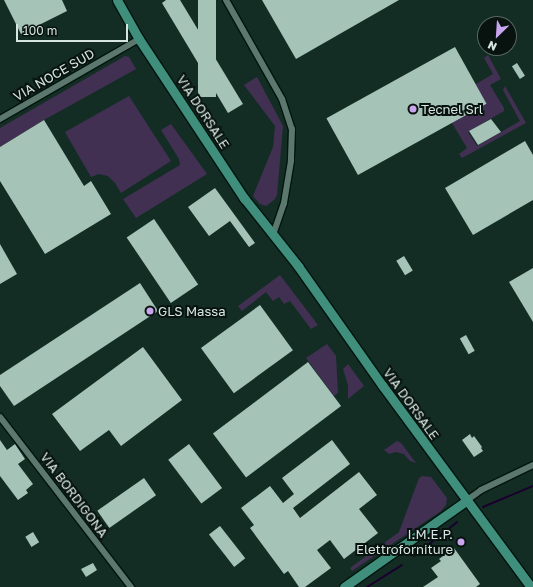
<!DOCTYPE html>
<html>
<head>
<meta charset="utf-8">
<style>
  body { margin:0 }
  #map { position:relative; width:533px; height:587px; overflow:hidden; background:#132d25; font-family:"Golos Text",sans-serif }
  div>[style] { position:absolute }
  [style*='--x'] { left:calc(var(--x)*1px); top:calc(var(--y)*1px); width:calc(var(--w)*1px); rotate:calc(var(--a)*1deg) }
  .green>* { inset:0; background:#413052 }
  .stream>* { height:2px; margin:-1px; padding:0 1px; transform-origin:1px; border-radius:1px; background:#19002c }
  .building>* { inset:0; background:#a6c3b8; transform-origin:0 0 }
  .roads { filter:drop-shadow(1px 0 #00150e) drop-shadow(-1px 0 #00150e) drop-shadow(0 1px #00150e) drop-shadow(0 -1px #00150e) }
  .street>* { height:6px; margin:-3px; padding:0 3px; transform-origin:3px; border-radius:3px; background:#5c776e }
  .secondary>* { height:9px; margin:-4.5px; padding:0 4.5px; transform-origin:4.5px; border-radius:4.5px; background:#408e7c }
  .dots>* { width:11px; height:11px; translate:-50% -50%; box-sizing:border-box; border:2px solid #08130f; border-radius:50% }
  span { translate:-50% -50%; white-space:nowrap; text-align:center; line-height:1.15; -webkit-text-stroke:4px #08130f; paint-order:stroke }
  .street-label { font-size:13px; color:#d6e5e0 }
  .poi-label { font-size:13px; color:#d6e5e0 }
  .left { translate:0 -50%; text-align:left }
  .right { translate:-100% -50%; text-align:right }
  .north { position:absolute; left:477px; top:16px; width:40px; height:40px; box-sizing:border-box; background:#08130f; border:1px solid #5a6763; border-radius:50%; rotate:205deg; font-size:11px; font-weight:700; line-height:16px; text-align:center; color:#d6e5e0 }
  .north::after { content:''; display:block; margin:auto; width:14px; height:18px; background:#c9a5ee; clip-path:polygon(50% 0,100% 100%,50% 72%,0 100%) }
  .scale { position:absolute; left:16px; top:24px; width:112px; height:18px; box-sizing:border-box; border:2px solid #d6e5e0; border-top:0; padding-left:5px; font-size:12px; line-height:14px; white-space:nowrap; color:#d6e5e0; -webkit-text-stroke:3px #08130f; paint-order:stroke }
</style>
</head>
<body>
<div id="map">
  <div class="green">
    <i style="clip-path:polygon(488px 55px,501px 79px,490px 85px,504px 108px,504px 111px,468px 132px,477px 146px,520px 121px,503px 90px,505px 86px,526px 123px,462px 158px,459px 154px,467px 148px,452px 123px,476px 84px,493px 74px,484px 58px)"></i>
    <i style="clip-path:polygon(125px 56px,129px 57px,136px 69px,44px 120px,0 147px,0 128px)"></i>
    <i style="clip-path:polygon(257px 77px,283px 126px,277px 195px,274px 200px,266px 206px,260px 204px,253px 196px,273px 147px,275px 126px,244px 85px)"></i>
    <i style="clip-path:polygon(129px 96px,171px 161px,121px 193px,115px 183px,108px 176px,99px 174px,91px 177px,65px 132px)"></i>
    <i style="clip-path:polygon(171px 124px,207px 174px,136px 218px,123px 199px,180px 165px,179px 159px,161px 130px)"></i>
    <i style="clip-path:polygon(280px 275px,318px 325px,311px 329px,290px 301px,284px 304px,279px 297px,273px 301px,266px 292px,242px 311px,238px 306px)"></i>
    <i style="clip-path:polygon(327px 344px,336px 356px,338px 393px,334px 396px,306px 358px)"></i>
    <i style="clip-path:polygon(348px 364px,364px 386px,348px 399px,348px 385px,343px 369px)"></i>
    <i style="clip-path:polygon(397px 441px,401px 443px,416px 463px,410px 461px,404px 454px,396px 452px,389px 454px,384px 450px)"></i>
    <i style="clip-path:polygon(422px 476px,431px 477px,447px 498px,446px 505px,441px 511px,352px 571px,350px 568px,399px 532px,419px 478px)"></i>
  </div>
  <div class="stream">
    <i style="--x:483;--y:507;--w:54;--a:-22.8"></i>
    <i style="--x:414;--y:556;--w:55;--a:-38.3"></i>
    <i style="--x:367;--y:587;--w:41;--a:-32.2"></i>
  </div>
  <div class="building">
    <i style="clip-path:polygon(4px 0,62px 0,67px 11px,21px 34px)"></i>
    <i style="clip-path:polygon(166px 0,180px 0,243px 104px,228px 113px,162px 3px)"></i>
    <i style="left:198px;top:0;width:18px;height:97px"></i>
    <i style="clip-path:polygon(262px 0,399px 0,296px 59px)"></i>
    <i style="left:455px;top:47px;width:65px;height:147px;rotate:61deg"></i>
    <i style="left:517px;top:63px;width:15px;height:6px;rotate:58deg"></i>
    <i style="clip-path:polygon(491px 119px,501px 132px,478px 145px,469px 131px)"></i>
    <i style="clip-path:polygon(44px 120px,84px 186px,91px 181px,111px 214px,45px 254px,0 181px,0 147px)"></i>
    <i style="clip-path:polygon(525px 141px,533px 155px,533px 200px,473px 235px,445px 188px)"></i>
    <i style="clip-path:polygon(215px 188px,255px 243px,249px 247px,230px 221px,209px 236px,188px 207px)"></i>
    <i style="left:154px;top:219px;width:79px;height:33px;rotate:56deg"></i>
    <i style="clip-path:polygon(0 244px,17px 274px,0 284px)"></i>
    <i style="left:404px;top:256px;width:17px;height:9px;rotate:59deg"></i>
    <i style="clip-path:polygon(533px 268px,533px 322px,509px 282px)"></i>
    <i style="clip-path:polygon(140px 283px,158px 311px,14px 406px,0 386px,0 375px)"></i>
    <i style="left:260px;top:305px;width:56px;height:73px;rotate:54deg"></i>
    <i style="left:466px;top:335px;width:18px;height:7px;rotate:61deg"></i>
    <i style="clip-path:polygon(143px 347px,182px 400px,121px 446px,109px 430px,80px 451px,52px 414px)"></i>
    <i style="left:308px;top:362px;width:55px;height:119px;rotate:53deg"></i>
    <i style="clip-path:polygon(470px 434px,472px 438px,474px 436px,482px 447px,481px 448px,483px 451px,474px 457px,462px 440px)"></i>
    <i style="clip-path:polygon(0 440px,7px 450px,15px 444px,25px 459px,18px 464px,33px 484px,26px 490px,28px 493px,18px 500px,0 476px)"></i>
    <i style="clip-path:polygon(332px 440px,350px 464px,293px 508px,300px 518px,359px 472px,377px 495px,359px 509px,378px 533px,344px 559px,330px 540px,317px 550px,331px 568px,305px 587px,299px 587px,288px 571px,284px 574px,250px 528px,254px 525px,241px 508px,270px 486px,283px 503px,294px 494px,282px 478px)"></i>
    <i style="left:189px;top:444px;width:55px;height:26px;rotate:53deg"></i>
    <i style="left:144px;top:478px;width:21px;height:57px;rotate:55deg"></i>
    <i style="left:220px;top:526px;width:41px;height:14px;rotate:52deg"></i>
    <i style="left:33px;top:532px;width:12px;height:9px;rotate:59deg"></i>
    <i style="clip-path:polygon(454px 548px,480px 584px,476px 587px,423px 587px,438px 577px,431px 568px,441px 561px,439px 559px)"></i>
    <i style="clip-path:polygon(93px 563px,97px 570px,86px 577px,81px 569px)"></i>
  </div>
  <div class="roads">
    <div class="street">
      <i style="--x:226;--y:0;--w:114;--a:60.5"></i>
      <i style="--x:282;--y:99;--w:32;--a:72"></i>
      <i style="--x:292;--y:129;--w:32;--a:92"></i>
      <i style="--x:291;--y:161;--w:43;--a:99.5"></i>
      <i style="--x:284;--y:203;--w:34;--a:109"></i>
      <i style="--x:0;--y:119;--w:160;--a:-29.9"></i>
      <i style="--x:0;--y:417;--w:215;--a:52.4"></i>
      <i style="--x:466;--y:501;--w:19;--a:-36"></i>
      <i style="--x:481;--y:490;--w:58;--a:-25.7"></i>
    </div>
    <div class="secondary">
      <i style="--x:117;--y:0;--w:45;--a:60.6"></i>
      <i style="--x:139;--y:39;--w:191;--a:56.6"></i>
      <i style="--x:244;--y:198;--w:87;--a:51.5"></i>
      <i style="--x:298;--y:266;--w:146;--a:54.8"></i>
      <i style="--x:382;--y:385;--w:251;--a:53.6"></i>
      <i style="--x:344;--y:587;--w:149;--a:-35.2"></i>
    </div>
  </div>
  <div class="dots">
    <i style="left:413px;top:109px;background:#c9a5ee"></i>
    <i style="left:150px;top:311px;background:#c9a5ee"></i>
    <i style="left:461px;top:542px;background:#c9a5ee"></i>
  </div>
  <div class="street-label">
    <span style="left:54px;top:75px;rotate:-30deg">VIA NOCE SUD</span>
    <span style="left:203px;top:112px;rotate:57deg">VIA DORSALE</span>
    <span style="left:411px;top:404px;rotate:54deg">VIA DORSALE</span>
    <span style="left:74px;top:495px;rotate:53deg">VIA BORDIGONA</span>
  </div>
  <div class="poi-label">
    <span class="left" style="left:421px;top:109px">Tecnel Srl</span>
    <span class="left" style="left:158px;top:311px">GLS Massa</span>
    <span class="right" style="left:453px;top:542px">I.M.E.P.<br>Elettroforniture</span>
  </div>
  <div class="north">N</div>
  <div class="scale">100 m</div>
</div>
</body>
</html>
